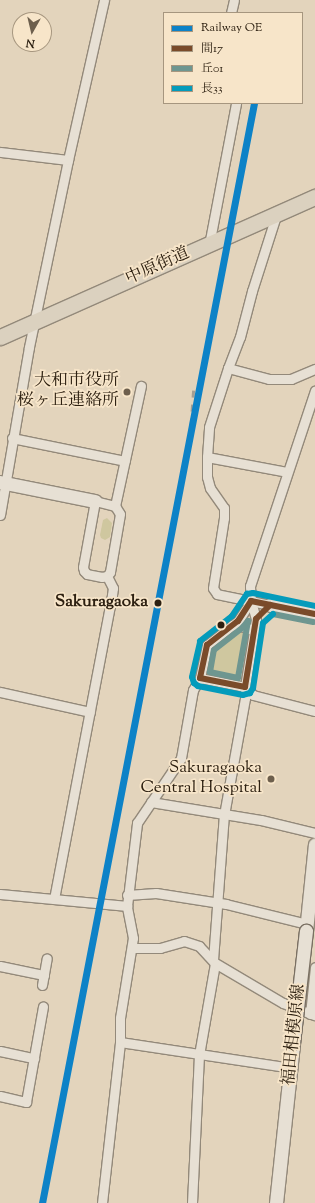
<!DOCTYPE html>
<html>
<head>
<meta charset="utf-8">
<style>
  body { margin:0 }
  #map { position:relative; width:315px; height:1203px; overflow:hidden; background:#e3d4bc; font-family:"Sorts Mill Goudy","Noto Serif JP",serif }
  div>[style] { position:absolute }
  [style*='--x'] { left:calc(var(--x)*1px); top:calc(var(--y)*1px); width:calc(var(--w)*1px); rotate:calc(var(--a)*1deg) }
  .green>* { inset:0; background:#cfc79f }
  .roads { filter:drop-shadow(1px 0 #93897a) drop-shadow(-1px 0 #93897a) drop-shadow(0 1px #93897a) drop-shadow(0 -1px #93897a) }
  .street>* { height:9px; margin:-4.5px; padding:0 4.5px; transform-origin:4.5px; border-radius:4.5px; background:#e7e0d4 }
  .secondary>* { height:13px; margin:-6.5px; padding:0 6.5px; transform-origin:6.5px; border-radius:6.5px; background:#e7e0d4 }
  .primary>* { height:15px; margin:-7.5px; padding:0 7.5px; transform-origin:7.5px; border-radius:7.5px; background:#dbd1bf }
  .rail>* { height:3px; margin-top:-1.5px; transform-origin:0; background:repeating-linear-gradient(90deg,#a49e93 0 7px,transparent 0 14px) }
  .bridges { filter:drop-shadow(1px 0 #7a7063) drop-shadow(-1px 0 #7a7063) drop-shadow(0 1px #7a7063) drop-shadow(0 -1px #7a7063) }
  .secondary-bridge>* { height:13px; margin:-6.5px; padding:0 6.5px; transform-origin:6.5px; border-radius:6.5px; background:#e7e0d4 }
  .bus-1>* { height:6px; margin:-3px; padding:0 3px; transform-origin:3px; border-radius:3px; background:#7a4b2a }
  .bus-2>* { height:6px; margin:-3px; padding:0 3px; transform-origin:3px; border-radius:3px; background:#6e9690 }
  .bus-3>* { height:6px; margin:-3px; padding:0 3px; transform-origin:3px; border-radius:3px; background:#049bbb }
  .rail-1>* { height:7px; margin:-3.5px; padding:0 3.5px; transform-origin:3.5px; border-radius:3.5px; background:#0d82c7 }
  .dots>* { width:11px; height:11px; translate:-50% -50%; box-sizing:border-box; border:2px solid #f7e5c9; border-radius:50% }
  span { translate:-50% -50%; white-space:nowrap; text-align:center; line-height:1.15; -webkit-text-stroke:3.5px #f7e5c9; paint-order:stroke }
  .street-label { font-size:17px; color:#2d2011 }
  .poi-label { font-size:17px; color:#2d2011 }
  .right { translate:-100% -50%; text-align:right }
  .stop-label { font-size:17px; color:#2d2011; font-weight:700 }
  .legend { position:absolute; left:163px; top:12px; width:140px; height:92px; box-sizing:border-box; background:#f7e5c9; border:1px solid #a6967f; margin:0; padding:5px 7px; list-style:none; font-size:12px; color:#2d2011 }
  .legend li { display:flex; align-items:center; gap:8px; height:20px }
  .legend b { width:20px; border:1px solid #a6967f }
  .north { position:absolute; left:12px; top:12px; width:40px; height:40px; box-sizing:border-box; background:#f7e5c9; border:1px solid #a6967f; border-radius:50%; rotate:188deg; font-size:11px; font-weight:700; line-height:16px; text-align:center; color:#2d2011 }
  .north::after { content:''; display:block; margin:auto; width:14px; height:18px; background:#6d5f4d; clip-path:polygon(50% 0,100% 100%,50% 72%,0 100%) }
</style>
</head>
<body>
<div id="map">
  <div class="green">
    <i style="clip-path:polygon(107px 518px,112px 523px,110px 537px,105px 540px,101px 538px,100px 535px,103px 520px)"></i>
    <i style="clip-path:polygon(239px 633px,243px 633px,244px 635px,238px 674px,234px 678px,209px 673px,208px 671px,211px 651px)"></i>
  </div>
  <div class="roads">
    <div class="street">
      <i style="--x:231;--y:13;--w:13;--a:-77"></i>
      <i style="--x:0;--y:152;--w:68;--a:6.7"></i>
      <i style="--x:209;--y:245;--w:145;--a:-79.2"></i>
      <i style="--x:228;--y:368;--w:42;--a:15"></i>
      <i style="--x:269;--y:379;--w:22;--a:0"></i>
      <i style="--x:291;--y:379;--w:26;--a:-23"></i>
      <i style="--x:12;--y:438;--w:115;--a:11.5"></i>
      <i style="--x:207;--y:457;--w:81;--a:10.6"></i>
      <i style="--x:95;--y:501;--w:21;--a:14"></i>
      <i style="--x:115;--y:506;--w:9;--a:58"></i>
      <i style="--x:120;--y:514;--w:59;--a:99.8"></i>
      <i style="--x:110;--y:572;--w:5;--a:127"></i>
      <i style="--x:107;--y:576;--w:5;--a:169"></i>
      <i style="--x:102;--y:577;--w:15;--a:-169"></i>
      <i style="--x:87;--y:574;--w:4;--a:-135"></i>
      <i style="--x:84;--y:571;--w:4;--a:-104"></i>
      <i style="--x:83;--y:567;--w:67;--a:-79.7"></i>
      <i style="--x:115;--y:506;--w:123;--a:-77.8"></i>
      <i style="--x:0;--y:515;--w:170;--a:-80.2"></i>
      <i style="--x:29;--y:347;--w:191;--a:-78.2"></i>
      <i style="--x:68;--y:160;--w:164;--a:-77.3"></i>
      <i style="--x:270;--y:605;--w:54;--a:-168.3"></i>
      <i style="--x:217;--y:594;--w:7;--a:-124"></i>
      <i style="--x:213;--y:588;--w:71;--a:-81.1"></i>
      <i style="--x:224;--y:518;--w:10;--a:-90"></i>
      <i style="--x:224;--y:508;--w:24;--a:-125"></i>
      <i style="--x:210;--y:488;--w:11;--a:-105"></i>
      <i style="--x:207;--y:477;--w:20;--a:-90"></i>
      <i style="--x:207;--y:457;--w:30;--a:-86"></i>
      <i style="--x:209;--y:427;--w:62;--a:-72.1"></i>
      <i style="--x:228;--y:368;--w:33;--a:-69"></i>
      <i style="--x:240;--y:337;--w:48;--a:-75.4"></i>
      <i style="--x:252;--y:291;--w:79;--a:-72.3"></i>
      <i style="--x:232;--y:625;--w:14;--a:8"></i>
      <i style="--x:246;--y:627;--w:9;--a:27"></i>
      <i style="--x:200;--y:678;--w:46;--a:11.3"></i>
      <i style="--x:245;--y:687;--w:69;--a:-80.8"></i>
      <i style="--x:256;--y:619;--w:19;--a:-106"></i>
      <i style="--x:251;--y:601;--w:15;--a:-94"></i>
      <i style="--x:250;--y:586;--w:206;--a:-71.6"></i>
      <i style="--x:245;--y:687;--w:11;--a:45"></i>
      <i style="--x:253;--y:695;--w:64;--a:14.5"></i>
      <i style="--x:0;--y:692;--w:92;--a:12.5"></i>
      <i style="--x:151;--y:802;--w:111;--a:9.3"></i>
      <i style="--x:261;--y:820;--w:56;--a:13.5"></i>
      <i style="--x:0;--y:894;--w:128;--a:5.4"></i>
      <i style="--x:127;--y:895;--w:29;--a:-4"></i>
      <i style="--x:156;--y:893;--w:71;--a:8.9"></i>
      <i style="--x:226;--y:904;--w:83;--a:13.9"></i>
      <i style="--x:54;--y:899;--w:309;--a:-79.2"></i>
      <i style="--x:112;--y:595;--w:7;--a:-82"></i>
      <i style="--x:113;--y:588;--w:13;--a:-117"></i>
      <i style="--x:132;--y:948;--w:28;--a:0"></i>
      <i style="--x:160;--y:948;--w:25;--a:-16"></i>
      <i style="--x:184;--y:941;--w:16;--a:18"></i>
      <i style="--x:199;--y:946;--w:23;--a:47"></i>
      <i style="--x:215;--y:963;--w:79;--a:30.5"></i>
      <i style="--x:283;--y:1003;--w:34;--a:21"></i>
      <i style="--x:213;--y:960;--w:145;--a:-85.7"></i>
      <i style="--x:224;--y:815;--w:119;--a:-79.8"></i>
      <i style="--x:245;--y:698;--w:11;--a:-90"></i>
      <i style="--x:0;--y:966;--w:45;--a:11.6"></i>
      <i style="--x:42;--y:985;--w:27;--a:-80"></i>
      <i style="--x:310;--y:1014;--w:47;--a:-83.9"></i>
      <i style="--x:120;--y:1042;--w:173;--a:8.6"></i>
      <i style="--x:0;--y:1051;--w:35;--a:12"></i>
      <i style="--x:0;--y:1096;--w:27;--a:13"></i>
      <i style="--x:26;--y:1102;--w:97;--a:-79.9"></i>
      <i style="--x:102;--y:1203;--w:162;--a:-83.6"></i>
      <i style="--x:120;--y:1042;--w:24;--a:-90"></i>
      <i style="--x:120;--y:1018;--w:81;--a:-80.8"></i>
      <i style="--x:133;--y:938;--w:33;--a:-101"></i>
      <i style="--x:127;--y:906;--w:84;--a:-83.1"></i>
      <i style="--x:137;--y:823;--w:78;--a:-55.9"></i>
      <i style="--x:181;--y:758;--w:69;--a:-80"></i>
      <i style="--x:193;--y:690;--w:14;--a:-60"></i>
      <i style="--x:200;--y:678;--w:34;--a:-78"></i>
      <i style="--x:207;--y:645;--w:39;--a:-38"></i>
      <i style="--x:238;--y:621;--w:24;--a:-57"></i>
      <i style="--x:192;--y:1203;--w:148;--a:-87.3"></i>
      <i style="--x:199;--y:1055;--w:93;--a:-80.1"></i>
    </div>
    <div class="secondary">
      <i style="--x:0;--y:482;--w:97;--a:11.3"></i>
      <i style="--x:270;--y:605;--w:46;--a:11.3"></i>
      <i style="--x:306;--y:931;--w:87;--a:-84.1"></i>
      <i style="--x:276;--y:1203;--w:161;--a:-83.9"></i>
    </div>
    <div class="primary">
      <i style="--x:0;--y:337;--w:345;--a:-24"></i>
    </div>
  </div>
  <div class="rail">
    <i style="--x:190;--y:439;--w:55;--a:-85.8"></i>
  </div>
  <div class="bridges">
    <div class="secondary-bridge">
      <i style="--x:293;--y:1043;--w:113;--a:-83.4"></i>
    </div>
  </div>
  <div class="bus-1">
    <i style="--x:251;--y:601;--w:65;--a:11.5"></i>
    <i style="--x:200;--y:678;--w:46;--a:11.3"></i>
    <i style="--x:245;--y:687;--w:69;--a:-80.8"></i>
    <i style="--x:256;--y:619;--w:20;--a:-45"></i>
    <i style="--x:200;--y:678;--w:34;--a:-78"></i>
    <i style="--x:207;--y:645;--w:39;--a:-38"></i>
    <i style="--x:238;--y:621;--w:24;--a:-57"></i>
  </div>
  <div class="bus-2">
    <i style="--x:273;--y:614;--w:41;--a:11.3"></i>
    <i style="--x:248;--y:621;--w:58;--a:100"></i>
    <i style="--x:238;--y:678;--w:29;--a:-168"></i>
    <i style="--x:210;--y:672;--w:22;--a:-80"></i>
    <i style="--x:214;--y:650;--w:37;--a:-38"></i>
    <i style="--x:243;--y:627;--w:8;--a:-50"></i>
  </div>
  <div class="bus-3">
    <i style="--x:273;--y:614;--w:13;--a:138"></i>
    <i style="--x:263;--y:623;--w:66;--a:98.7"></i>
    <i style="--x:253;--y:688;--w:6;--a:121"></i>
    <i style="--x:250;--y:693;--w:7;--a:164"></i>
    <i style="--x:243;--y:695;--w:46;--a:-168.7"></i>
    <i style="--x:198;--y:686;--w:5;--a:-143"></i>
    <i style="--x:194;--y:683;--w:6;--a:-108"></i>
    <i style="--x:192;--y:677;--w:37;--a:-77"></i>
    <i style="--x:200;--y:641;--w:41;--a:-38"></i>
    <i style="--x:232;--y:616;--w:27;--a:-56"></i>
    <i style="--x:247;--y:594;--w:6;--a:-9"></i>
    <i style="--x:253;--y:593;--w:63;--a:11.8"></i>
  </div>
  <div class="rail-1">
    <i style="--x:42;--y:1203;--w:1120;--a:-79.09"></i>
  </div>
  <div class="dots">
    <i style="left:127px;top:392px;background:#6d5f4d"></i>
    <i style="left:158px;top:603px;background:#2d2011"></i>
    <i style="left:221px;top:625px;background:#2d2011"></i>
    <i style="left:271px;top:779px;background:#6d5f4d"></i>
  </div>
  <div class="street-label">
    <span style="left:158px;top:267px;rotate:-24deg">中原街道</span>
    <span style="left:295px;top:1035px;rotate:-84deg">福田相模原線</span>
  </div>
  <div class="poi-label">
    <span class="right" style="left:119px;top:392px">大和市役所<br>桜ヶ丘連絡所</span>
    <span class="right" style="left:262px;top:779px">Sakuragaoka<br>Central Hospital</span>
  </div>
  <div class="stop-label">
    <span class="right" style="left:148px;top:603px">Sakuragaoka</span>
  </div>
  <ul class="legend">
  <li><b style="height:5px;background:#0d82c7"></b>Railway OE</li>
  <li><b style="height:5px;background:#7a4b2a"></b>間17</li>
  <li><b style="height:5px;background:#6e9690"></b>丘01</li>
  <li><b style="height:5px;background:#049bbb"></b>長33</li>
  </ul>
  <div class="north">N</div>
</div>
</body>
</html>
